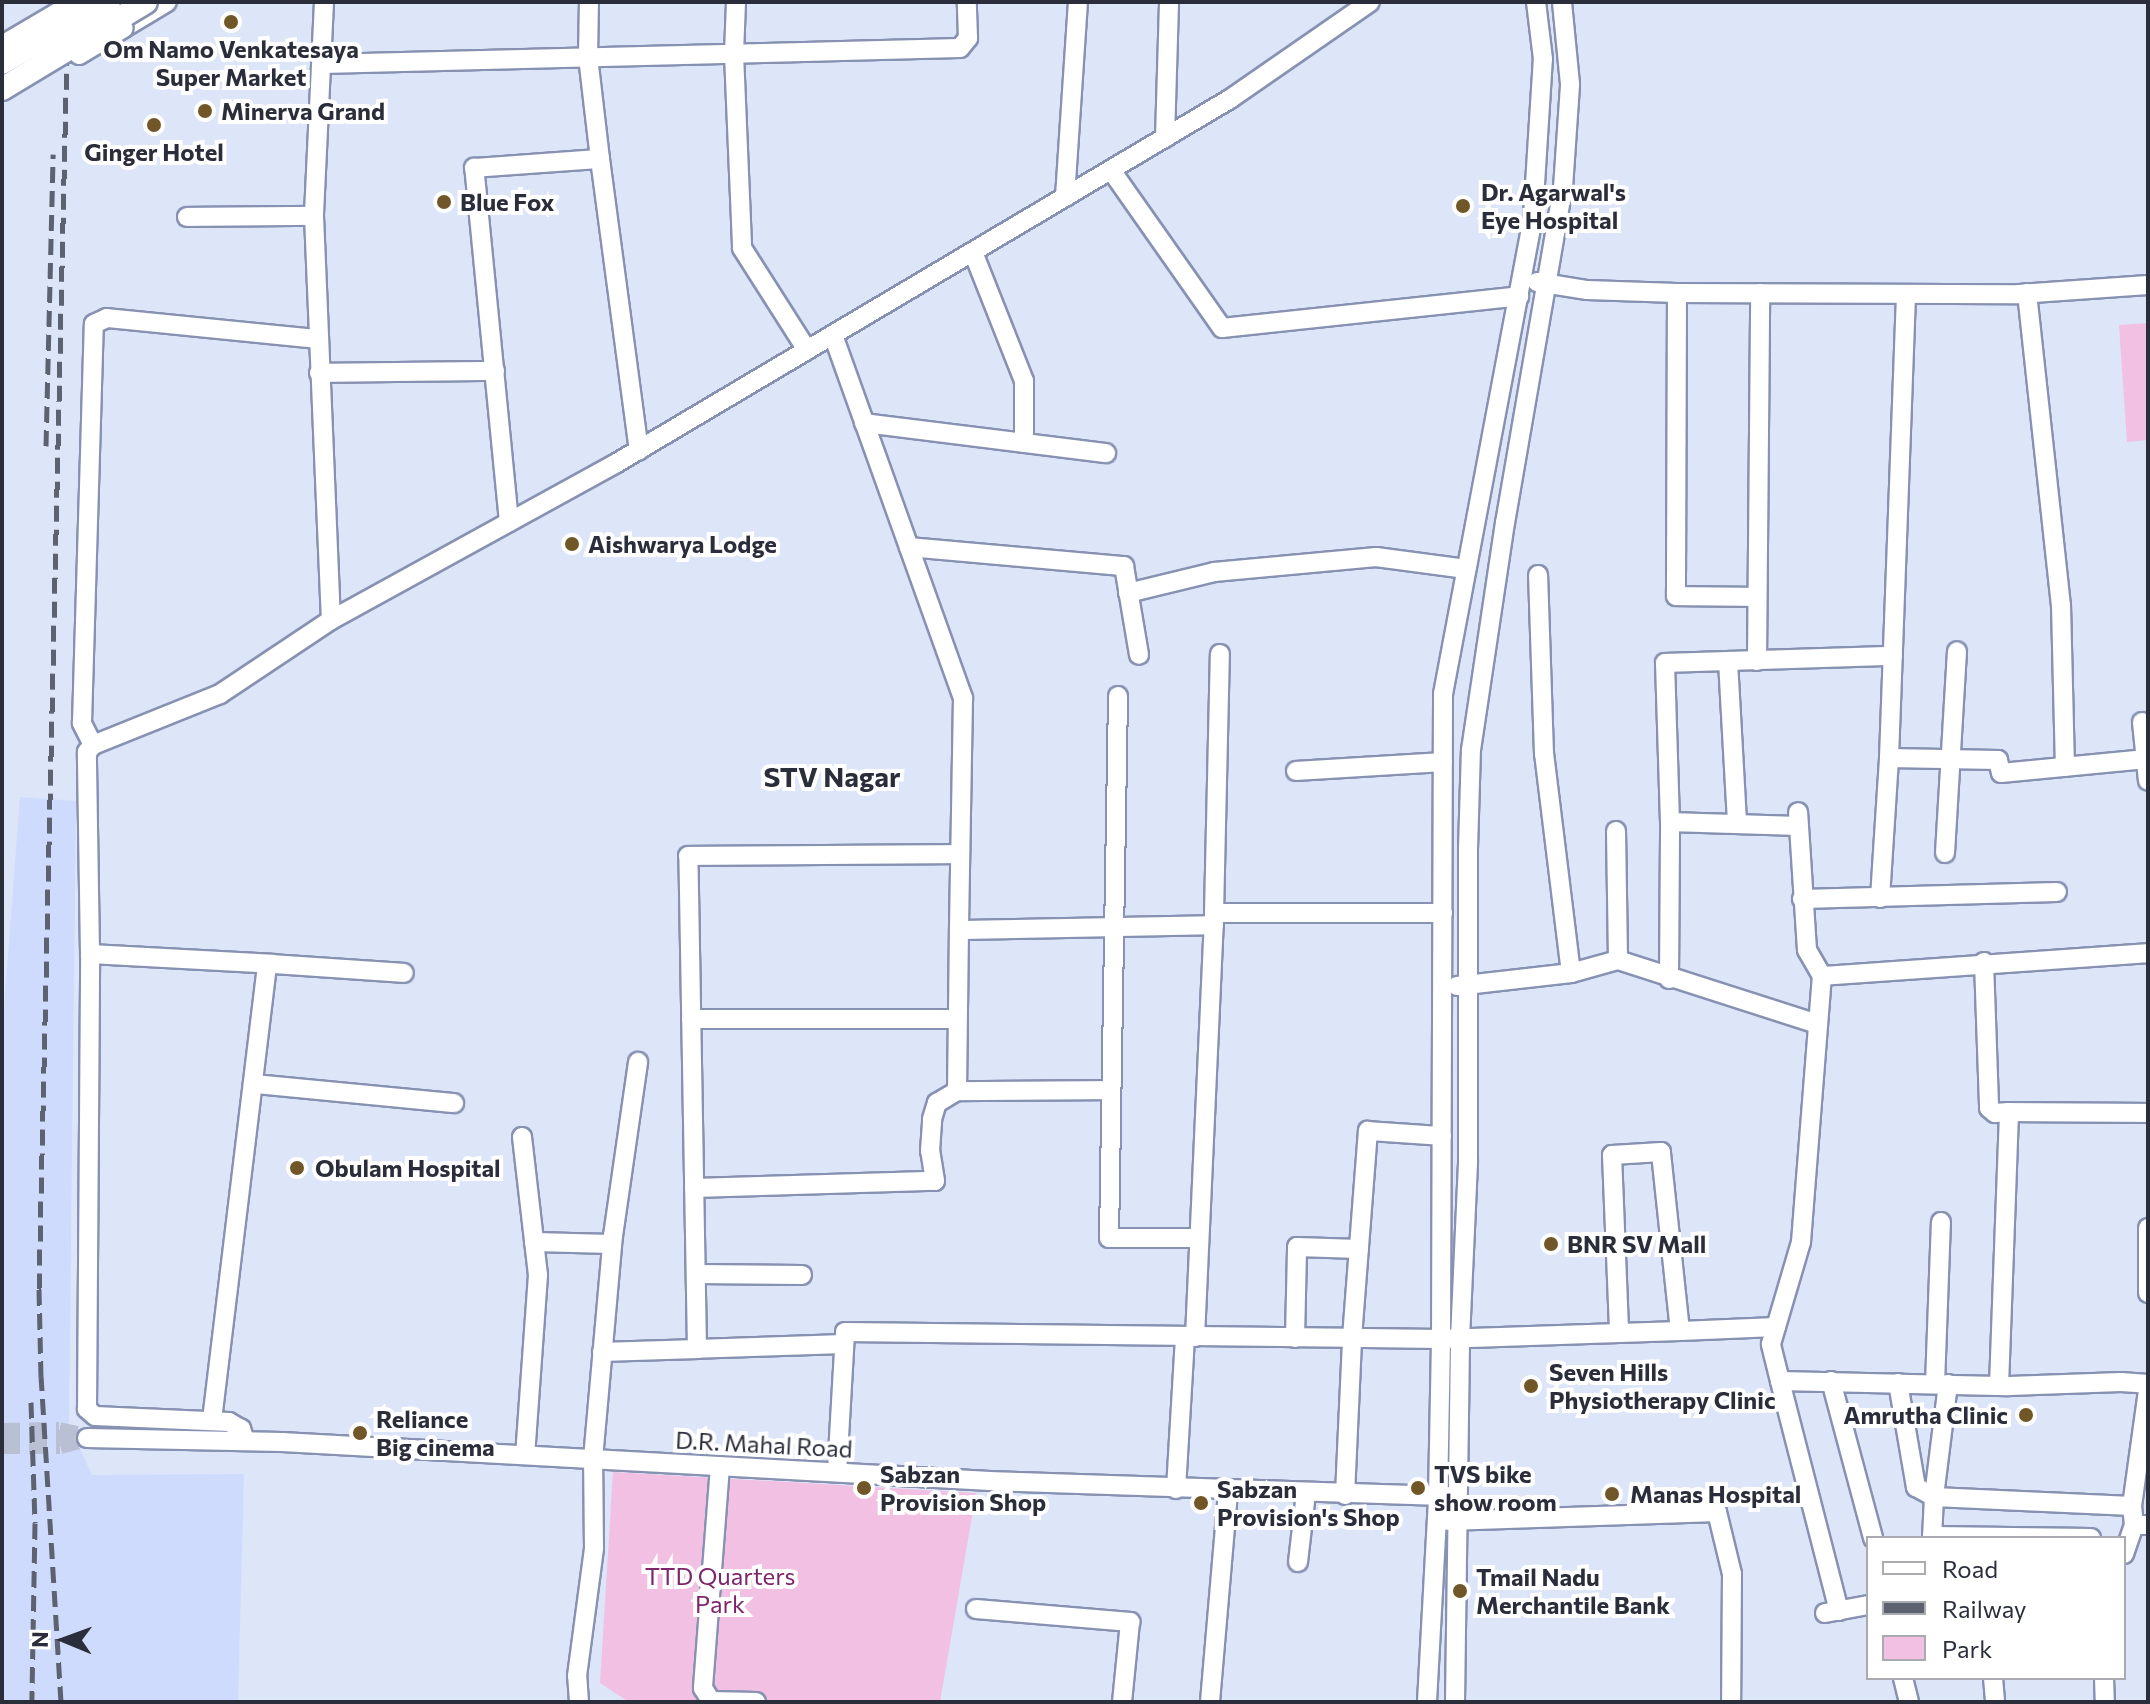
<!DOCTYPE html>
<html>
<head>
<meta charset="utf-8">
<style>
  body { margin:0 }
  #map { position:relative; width:2150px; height:1704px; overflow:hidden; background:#dde5f9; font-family:Commissioner,sans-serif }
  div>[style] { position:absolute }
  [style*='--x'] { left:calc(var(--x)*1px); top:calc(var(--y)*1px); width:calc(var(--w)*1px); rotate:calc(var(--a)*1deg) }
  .built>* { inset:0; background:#cfdbfc }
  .green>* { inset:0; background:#f1c0e3 }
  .minor-tunnel>* { height:18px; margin-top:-9px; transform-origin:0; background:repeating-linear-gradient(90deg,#b9c0d3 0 18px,transparent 0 27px) }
  .roads { filter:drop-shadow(2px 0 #8792b2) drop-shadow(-2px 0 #8792b2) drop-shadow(0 2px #8792b2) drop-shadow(0 -2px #8792b2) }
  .minor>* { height:18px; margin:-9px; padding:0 9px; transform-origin:9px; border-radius:9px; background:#fff }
  .rail>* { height:5px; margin-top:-2.5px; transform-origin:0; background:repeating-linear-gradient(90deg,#5d6271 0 16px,transparent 0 24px) }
  .bridges { filter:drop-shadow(2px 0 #8792b2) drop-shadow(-2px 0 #8792b2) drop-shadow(0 2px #8792b2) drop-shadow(0 -2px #8792b2) }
  .minor-bridge>* { height:18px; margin:-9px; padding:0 9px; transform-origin:9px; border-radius:9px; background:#fff }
  .major-bridge>* { height:22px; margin:-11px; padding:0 11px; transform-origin:11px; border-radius:11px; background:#fff }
  .dots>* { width:22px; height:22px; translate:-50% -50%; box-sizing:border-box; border:4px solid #fff; border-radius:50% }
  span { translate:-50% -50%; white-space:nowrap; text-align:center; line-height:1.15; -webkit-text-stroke:8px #fff; paint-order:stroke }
  .poi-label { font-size:24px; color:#2a2e3b; font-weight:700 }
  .left { translate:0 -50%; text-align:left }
  .right { translate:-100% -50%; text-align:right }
  .street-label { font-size:24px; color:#2a2e3b }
  .park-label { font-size:24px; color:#7c256a }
  .quarter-label { font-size:28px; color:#2a2e3b; font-weight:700 }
  .frame { position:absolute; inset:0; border:4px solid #2a2e3b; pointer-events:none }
  .legend { position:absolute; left:1866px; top:1536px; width:260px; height:144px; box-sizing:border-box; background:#fff; border:2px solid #aaabb1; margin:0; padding:10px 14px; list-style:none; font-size:24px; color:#2a2e3b }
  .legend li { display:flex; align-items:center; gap:16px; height:40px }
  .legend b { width:40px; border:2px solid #aaabb1 }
  .north { position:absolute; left:24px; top:1600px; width:80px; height:80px; -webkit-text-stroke:6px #fff; paint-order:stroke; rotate:271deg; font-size:22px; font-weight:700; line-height:32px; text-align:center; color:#2a2e3b }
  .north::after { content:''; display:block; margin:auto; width:28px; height:36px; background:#2a2e3b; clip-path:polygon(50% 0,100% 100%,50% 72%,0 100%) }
</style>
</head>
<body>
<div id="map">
  <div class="built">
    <i style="clip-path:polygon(20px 797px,76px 801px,69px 1426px,92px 1475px,244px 1474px,238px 1702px,2px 1702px,2px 1035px)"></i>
  </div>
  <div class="green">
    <i style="clip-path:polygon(2148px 323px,2148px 440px,2127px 442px,2119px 325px)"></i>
    <i style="clip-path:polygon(613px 1472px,976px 1493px,940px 1702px,629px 1702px,600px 1683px)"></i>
  </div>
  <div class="minor-tunnel">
    <i style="--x:2;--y:1432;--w:57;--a:-1"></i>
    <i style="--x:59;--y:1431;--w:26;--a:13"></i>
    <i style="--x:2;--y:1445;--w:58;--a:0"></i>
    <i style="--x:60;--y:1445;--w:28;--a:-15"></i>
  </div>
  <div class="roads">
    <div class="minor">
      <i style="--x:324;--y:2;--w:214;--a:92.7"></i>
      <i style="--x:314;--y:216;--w:404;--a:87.6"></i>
      <i style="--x:736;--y:2;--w:52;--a:92.2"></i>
      <i style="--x:734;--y:54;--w:194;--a:87.6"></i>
      <i style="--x:742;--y:248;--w:121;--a:57.5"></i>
      <i style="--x:124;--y:28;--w:50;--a:-31.2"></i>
      <i style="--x:322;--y:64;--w:638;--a:-1.44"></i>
      <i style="--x:960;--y:48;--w:13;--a:-51"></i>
      <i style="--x:968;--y:38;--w:36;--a:-92"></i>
      <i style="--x:1165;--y:138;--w:136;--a:-88.3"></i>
      <i style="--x:600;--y:159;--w:294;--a:82.4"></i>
      <i style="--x:1111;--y:170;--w:193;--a:54.9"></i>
      <i style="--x:1222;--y:328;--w:299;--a:-6.1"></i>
      <i style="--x:1065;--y:197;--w:195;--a:-86.2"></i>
      <i style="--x:187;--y:217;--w:127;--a:-0.5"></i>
      <i style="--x:973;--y:252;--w:139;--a:68.4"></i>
      <i style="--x:1024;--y:381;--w:62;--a:90"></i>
      <i style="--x:1537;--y:282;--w:51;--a:9.1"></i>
      <i style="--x:1587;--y:290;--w:90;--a:1.9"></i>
      <i style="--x:1677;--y:293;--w:342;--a:0.2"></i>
      <i style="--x:2019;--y:294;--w:129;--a:-4"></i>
      <i style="--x:1677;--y:293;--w:303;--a:90.2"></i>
      <i style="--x:1676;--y:596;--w:81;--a:0.7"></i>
      <i style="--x:2027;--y:293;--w:314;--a:83.8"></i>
      <i style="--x:2061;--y:605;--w:162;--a:88.6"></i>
      <i style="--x:833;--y:335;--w:386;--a:70.3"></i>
      <i style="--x:963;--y:698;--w:232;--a:91"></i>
      <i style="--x:319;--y:373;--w:176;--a:-0.7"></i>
      <i style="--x:864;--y:423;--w:244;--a:7.1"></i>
      <i style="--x:509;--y:522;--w:356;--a:-95.6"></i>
      <i style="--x:474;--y:168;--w:126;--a:-4.1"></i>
      <i style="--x:600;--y:159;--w:103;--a:-96.7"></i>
      <i style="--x:588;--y:57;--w:55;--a:-89"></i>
      <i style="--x:909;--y:547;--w:216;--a:5.1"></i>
      <i style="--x:1124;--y:566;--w:90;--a:80.4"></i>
      <i style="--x:1128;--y:593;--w:89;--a:-13.7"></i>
      <i style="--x:1214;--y:572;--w:163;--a:-5.3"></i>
      <i style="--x:1376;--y:557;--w:91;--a:7.6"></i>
      <i style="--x:1728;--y:661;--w:163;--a:86.8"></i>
      <i style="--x:1757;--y:661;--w:368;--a:-89.5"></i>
      <i style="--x:1118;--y:696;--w:542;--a:90.95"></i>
      <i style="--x:1109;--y:1238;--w:90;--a:0"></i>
      <i style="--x:2142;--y:722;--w:59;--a:84.2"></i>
      <i style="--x:93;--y:745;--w:25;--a:-117"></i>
      <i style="--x:82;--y:723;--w:399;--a:-88.3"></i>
      <i style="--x:94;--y:324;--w:14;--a:-25"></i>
      <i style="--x:107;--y:318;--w:211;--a:5.7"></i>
      <i style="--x:1889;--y:758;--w:109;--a:1.1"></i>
      <i style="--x:1998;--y:760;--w:13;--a:77"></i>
      <i style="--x:2001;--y:773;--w:146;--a:-5.5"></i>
      <i style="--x:1296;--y:771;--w:147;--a:-3.5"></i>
      <i style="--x:1798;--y:826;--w:128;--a:-178.2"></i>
      <i style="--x:1670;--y:822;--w:159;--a:-91.8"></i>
      <i style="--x:1665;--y:663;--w:228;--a:-1.8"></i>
      <i style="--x:1616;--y:831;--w:129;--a:89.1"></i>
      <i style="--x:1618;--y:960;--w:209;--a:17.8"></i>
      <i style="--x:1945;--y:853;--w:202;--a:-86.6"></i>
      <i style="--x:1880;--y:898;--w:140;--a:-86.3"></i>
      <i style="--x:1889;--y:758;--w:464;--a:-87.9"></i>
      <i style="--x:1802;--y:899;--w:255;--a:-1.6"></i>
      <i style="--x:1214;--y:913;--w:229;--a:0"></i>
      <i style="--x:90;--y:954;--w:182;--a:3.1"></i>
      <i style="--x:1984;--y:962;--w:146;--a:88"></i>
      <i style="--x:1989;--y:1108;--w:8;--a:40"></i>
      <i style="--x:1995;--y:1113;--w:14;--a:-4"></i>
      <i style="--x:1571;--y:973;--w:49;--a:-15.5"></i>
      <i style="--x:1822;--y:976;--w:327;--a:-4"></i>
      <i style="--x:1669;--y:979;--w:157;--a:-89.6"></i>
      <i style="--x:1457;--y:986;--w:115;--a:-6.5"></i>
      <i style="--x:1571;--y:973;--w:221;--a:-97"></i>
      <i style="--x:1544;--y:754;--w:179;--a:-91.9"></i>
      <i style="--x:691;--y:1019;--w:266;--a:0"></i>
      <i style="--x:255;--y:1084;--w:200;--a:5.5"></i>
      <i style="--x:1111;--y:1090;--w:154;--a:179.6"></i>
      <i style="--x:957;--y:1091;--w:161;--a:-89.3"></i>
      <i style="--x:959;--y:930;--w:255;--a:-1.1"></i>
      <i style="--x:522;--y:1137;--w:139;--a:83.4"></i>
      <i style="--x:538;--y:1275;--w:180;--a:94.1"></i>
      <i style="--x:694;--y:1188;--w:241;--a:-1.7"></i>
      <i style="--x:935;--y:1181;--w:30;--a:-99"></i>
      <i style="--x:930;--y:1151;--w:32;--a:-86"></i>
      <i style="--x:932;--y:1119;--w:17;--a:-73"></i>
      <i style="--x:937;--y:1103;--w:23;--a:-31"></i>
      <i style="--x:2148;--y:1228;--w:65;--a:90"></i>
      <i style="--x:534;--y:1242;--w:78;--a:1.5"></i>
      <i style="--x:696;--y:1274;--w:106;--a:0.5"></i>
      <i style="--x:1680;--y:1331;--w:180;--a:-96.1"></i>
      <i style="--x:1661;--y:1152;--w:49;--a:176.5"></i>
      <i style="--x:1612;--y:1155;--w:178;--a:87.7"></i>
      <i style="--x:1619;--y:1333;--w:61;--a:-1.9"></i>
      <i style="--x:1680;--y:1331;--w:96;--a:-2.4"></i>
      <i style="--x:1195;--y:1337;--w:424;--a:-87.4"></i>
      <i style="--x:1214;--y:913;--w:259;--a:-88.7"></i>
      <i style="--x:1295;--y:1338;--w:91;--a:-88.7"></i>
      <i style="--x:1297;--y:1247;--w:62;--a:1.8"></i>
      <i style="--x:844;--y:1344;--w:147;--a:178.1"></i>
      <i style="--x:697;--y:1349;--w:493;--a:-91"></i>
      <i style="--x:688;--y:856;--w:272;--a:-0.4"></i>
      <i style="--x:602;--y:1352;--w:95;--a:-1.8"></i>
      <i style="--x:1780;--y:1381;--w:38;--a:-104"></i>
      <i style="--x:1771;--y:1344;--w:106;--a:-73.6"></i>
      <i style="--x:1801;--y:1242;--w:267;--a:-85.5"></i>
      <i style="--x:1822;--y:976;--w:30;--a:-120"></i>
      <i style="--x:1807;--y:950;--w:138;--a:-93.7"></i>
      <i style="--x:1831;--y:1381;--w:163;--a:75"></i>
      <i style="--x:1898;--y:1383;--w:106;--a:80.2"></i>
      <i style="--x:1916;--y:1487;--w:21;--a:29"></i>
      <i style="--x:1934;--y:1497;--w:41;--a:92.8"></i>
      <i style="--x:1935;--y:1384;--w:162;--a:-87.9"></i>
      <i style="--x:1948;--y:1384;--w:114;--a:97.1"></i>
      <i style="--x:1934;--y:1497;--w:198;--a:2.6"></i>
      <i style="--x:2132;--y:1506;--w:19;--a:84"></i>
      <i style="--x:2134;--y:1525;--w:14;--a:0"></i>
      <i style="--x:1999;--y:1386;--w:274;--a:-87.9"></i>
      <i style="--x:2009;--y:1112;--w:139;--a:0.4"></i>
      <i style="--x:212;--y:1420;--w:457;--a:-83.1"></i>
      <i style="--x:267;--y:966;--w:5;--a:-22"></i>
      <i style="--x:272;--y:964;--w:132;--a:3.9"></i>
      <i style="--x:87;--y:1438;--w:195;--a:1.2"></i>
      <i style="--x:282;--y:1442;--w:709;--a:3.15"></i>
      <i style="--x:990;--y:1481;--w:458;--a:1.9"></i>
      <i style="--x:245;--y:1441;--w:13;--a:-108"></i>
      <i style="--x:241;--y:1429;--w:14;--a:-150"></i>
      <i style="--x:229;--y:1422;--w:134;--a:-177.4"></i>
      <i style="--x:95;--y:1416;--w:11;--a:-139"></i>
      <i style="--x:87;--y:1409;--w:455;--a:-89.6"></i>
      <i style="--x:90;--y:954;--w:202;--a:-90.9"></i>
      <i style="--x:87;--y:752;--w:9;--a:-49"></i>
      <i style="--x:93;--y:745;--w:137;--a:-21.9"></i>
      <i style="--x:220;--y:694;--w:133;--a:-33.7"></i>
      <i style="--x:331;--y:620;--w:324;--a:-28.8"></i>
      <i style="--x:615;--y:464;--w:715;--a:-30.69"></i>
      <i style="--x:1230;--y:99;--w:170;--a:-34.7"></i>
      <i style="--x:720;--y:1466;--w:223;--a:94.4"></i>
      <i style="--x:703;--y:1688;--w:15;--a:58"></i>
      <i style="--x:711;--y:1701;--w:45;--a:1.3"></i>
      <i style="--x:837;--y:1472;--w:140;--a:-86.7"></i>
      <i style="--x:845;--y:1332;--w:596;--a:0.67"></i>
      <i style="--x:1441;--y:1339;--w:178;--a:-1.9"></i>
      <i style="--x:1176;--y:1489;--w:153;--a:-86.6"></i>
      <i style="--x:1345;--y:1495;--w:157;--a:-87.4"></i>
      <i style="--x:1352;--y:1338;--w:208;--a:-85.6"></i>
      <i style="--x:1368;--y:1131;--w:74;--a:3.9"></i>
      <i style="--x:2132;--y:1506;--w:117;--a:-82.1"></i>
      <i style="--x:1448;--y:1521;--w:269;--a:-1.9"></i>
      <i style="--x:1717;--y:1512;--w:64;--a:76.4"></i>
      <i style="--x:1732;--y:1574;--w:128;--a:90.4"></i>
      <i style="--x:1932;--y:1536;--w:159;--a:0.7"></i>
      <i style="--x:2124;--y:1554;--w:31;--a:-71"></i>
      <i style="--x:1298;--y:1562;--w:69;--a:-83.4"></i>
      <i style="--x:976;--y:1609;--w:155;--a:4.8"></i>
      <i style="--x:1130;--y:1622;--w:80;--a:95.7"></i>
      <i style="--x:1839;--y:1611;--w:237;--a:-104.4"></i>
      <i style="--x:1780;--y:1381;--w:229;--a:1.3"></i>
      <i style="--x:2009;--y:1386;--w:112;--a:-2"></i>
      <i style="--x:2121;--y:1382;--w:27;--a:4"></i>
      <i style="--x:1825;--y:1613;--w:44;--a:-10.5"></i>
      <i style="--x:1903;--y:1678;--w:25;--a:76"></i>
      <i style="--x:1993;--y:1678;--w:24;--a:85"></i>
      <i style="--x:2104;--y:1678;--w:24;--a:88"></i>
      <i style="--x:579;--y:1702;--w:26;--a:-94"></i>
      <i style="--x:577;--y:1676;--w:129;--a:-82.4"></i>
      <i style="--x:594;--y:1548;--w:89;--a:-90.6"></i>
      <i style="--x:593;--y:1459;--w:224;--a:-84.9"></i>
      <i style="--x:613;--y:1236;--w:176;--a:-81.8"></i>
      <i style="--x:1210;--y:1702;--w:212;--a:-85.1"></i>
      <i style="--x:1427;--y:1702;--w:205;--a:-86.9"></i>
      <i style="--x:1438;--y:1497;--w:158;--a:-88.9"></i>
      <i style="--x:1441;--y:1339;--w:645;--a:-89.82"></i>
      <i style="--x:1443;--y:694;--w:486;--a:-79.3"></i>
      <i style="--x:1533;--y:216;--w:157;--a:-86.4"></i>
      <i style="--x:1543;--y:59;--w:57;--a:-97"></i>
      <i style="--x:1455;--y:1702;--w:363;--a:-89.2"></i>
      <i style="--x:1460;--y:1339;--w:179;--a:-87.4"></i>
      <i style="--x:1468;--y:1160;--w:311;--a:-90"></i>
      <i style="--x:1468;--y:849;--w:99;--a:-88.3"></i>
      <i style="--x:1471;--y:750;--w:230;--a:-81.5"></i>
      <i style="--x:1505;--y:523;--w:340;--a:-80.2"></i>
      <i style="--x:1563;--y:188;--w:104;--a:-86.1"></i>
      <i style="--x:1570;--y:84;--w:82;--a:-95.6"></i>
    </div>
  </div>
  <div class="rail">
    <i style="--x:46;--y:446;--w:292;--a:-88.6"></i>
    <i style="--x:31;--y:1402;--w:121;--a:88.1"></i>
    <i style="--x:35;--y:1523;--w:179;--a:91"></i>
    <i style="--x:61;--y:1702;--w:326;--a:-93.5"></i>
    <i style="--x:41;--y:1377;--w:88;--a:-91.3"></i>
    <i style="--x:39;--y:1289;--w:1287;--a:-88.71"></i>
  </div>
  <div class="bridges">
    <div class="minor-bridge">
      <i style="--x:2;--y:45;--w:85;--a:-30.5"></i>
      <i style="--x:79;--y:55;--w:52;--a:-31"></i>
    </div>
    <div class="major-bridge">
      <i style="--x:2;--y:63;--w:123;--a:-29.7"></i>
      <i style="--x:2;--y:89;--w:168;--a:-31.1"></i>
    </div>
  </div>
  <div class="dots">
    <i style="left:231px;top:22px;background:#715628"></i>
    <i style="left:205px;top:111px;background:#715628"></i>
    <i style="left:154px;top:125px;background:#715628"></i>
    <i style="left:444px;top:202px;background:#715628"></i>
    <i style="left:1463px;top:206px;background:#715628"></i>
    <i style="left:572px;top:544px;background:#715628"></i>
    <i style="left:297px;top:1168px;background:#715628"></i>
    <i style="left:1551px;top:1244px;background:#715628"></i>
    <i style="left:1531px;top:1386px;background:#715628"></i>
    <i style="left:2026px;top:1415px;background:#715628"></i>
    <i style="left:360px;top:1433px;background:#715628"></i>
    <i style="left:864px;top:1488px;background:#715628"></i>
    <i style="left:1418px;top:1488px;background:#715628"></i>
    <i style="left:1612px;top:1494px;background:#715628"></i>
    <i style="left:1201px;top:1503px;background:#715628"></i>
    <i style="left:1460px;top:1591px;background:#715628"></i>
  </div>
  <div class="poi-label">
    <span style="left:231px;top:63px">Om Namo Venkatesaya<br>Super Market</span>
    <span class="left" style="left:221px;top:111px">Minerva Grand</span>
    <span style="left:154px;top:152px">Ginger Hotel</span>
    <span class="left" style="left:1481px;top:206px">Dr. Agarwal's<br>Eye Hospital</span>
    <span class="left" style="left:460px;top:202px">Blue Fox</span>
    <span class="left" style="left:588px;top:544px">Aishwarya Lodge</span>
    <span class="left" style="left:315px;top:1168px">Obulam Hospital</span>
    <span class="left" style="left:1567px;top:1244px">BNR SV Mall</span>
    <span class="left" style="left:1549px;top:1386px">Seven Hills<br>Physiotherapy Clinic</span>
    <span class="right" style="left:2008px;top:1415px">Amrutha Clinic</span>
    <span class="left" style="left:376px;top:1433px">Reliance<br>Big cinema</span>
    <span class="left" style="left:880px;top:1488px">Sabzan<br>Provision Shop</span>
    <span class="left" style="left:1434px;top:1488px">TVS bike<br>show room</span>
    <span class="left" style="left:1217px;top:1503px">Sabzan<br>Provision's Shop</span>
    <span class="left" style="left:1630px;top:1494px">Manas Hospital</span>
    <span class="left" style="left:1476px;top:1591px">Tmail Nadu<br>Merchantile Bank</span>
  </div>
  <div class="street-label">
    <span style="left:764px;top:1444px;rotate:3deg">D.R. Mahal Road</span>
  </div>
  <div class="park-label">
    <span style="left:720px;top:1590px">TTD Quarters<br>Park</span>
  </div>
  <div class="quarter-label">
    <span style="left:832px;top:776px">STV Nagar</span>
  </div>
  <div class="frame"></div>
  <ul class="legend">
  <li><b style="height:10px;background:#fff"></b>Road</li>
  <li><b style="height:10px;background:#5d6271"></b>Railway</li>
  <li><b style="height:22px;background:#f1c0e3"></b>Park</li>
  </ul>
  <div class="north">N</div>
</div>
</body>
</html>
